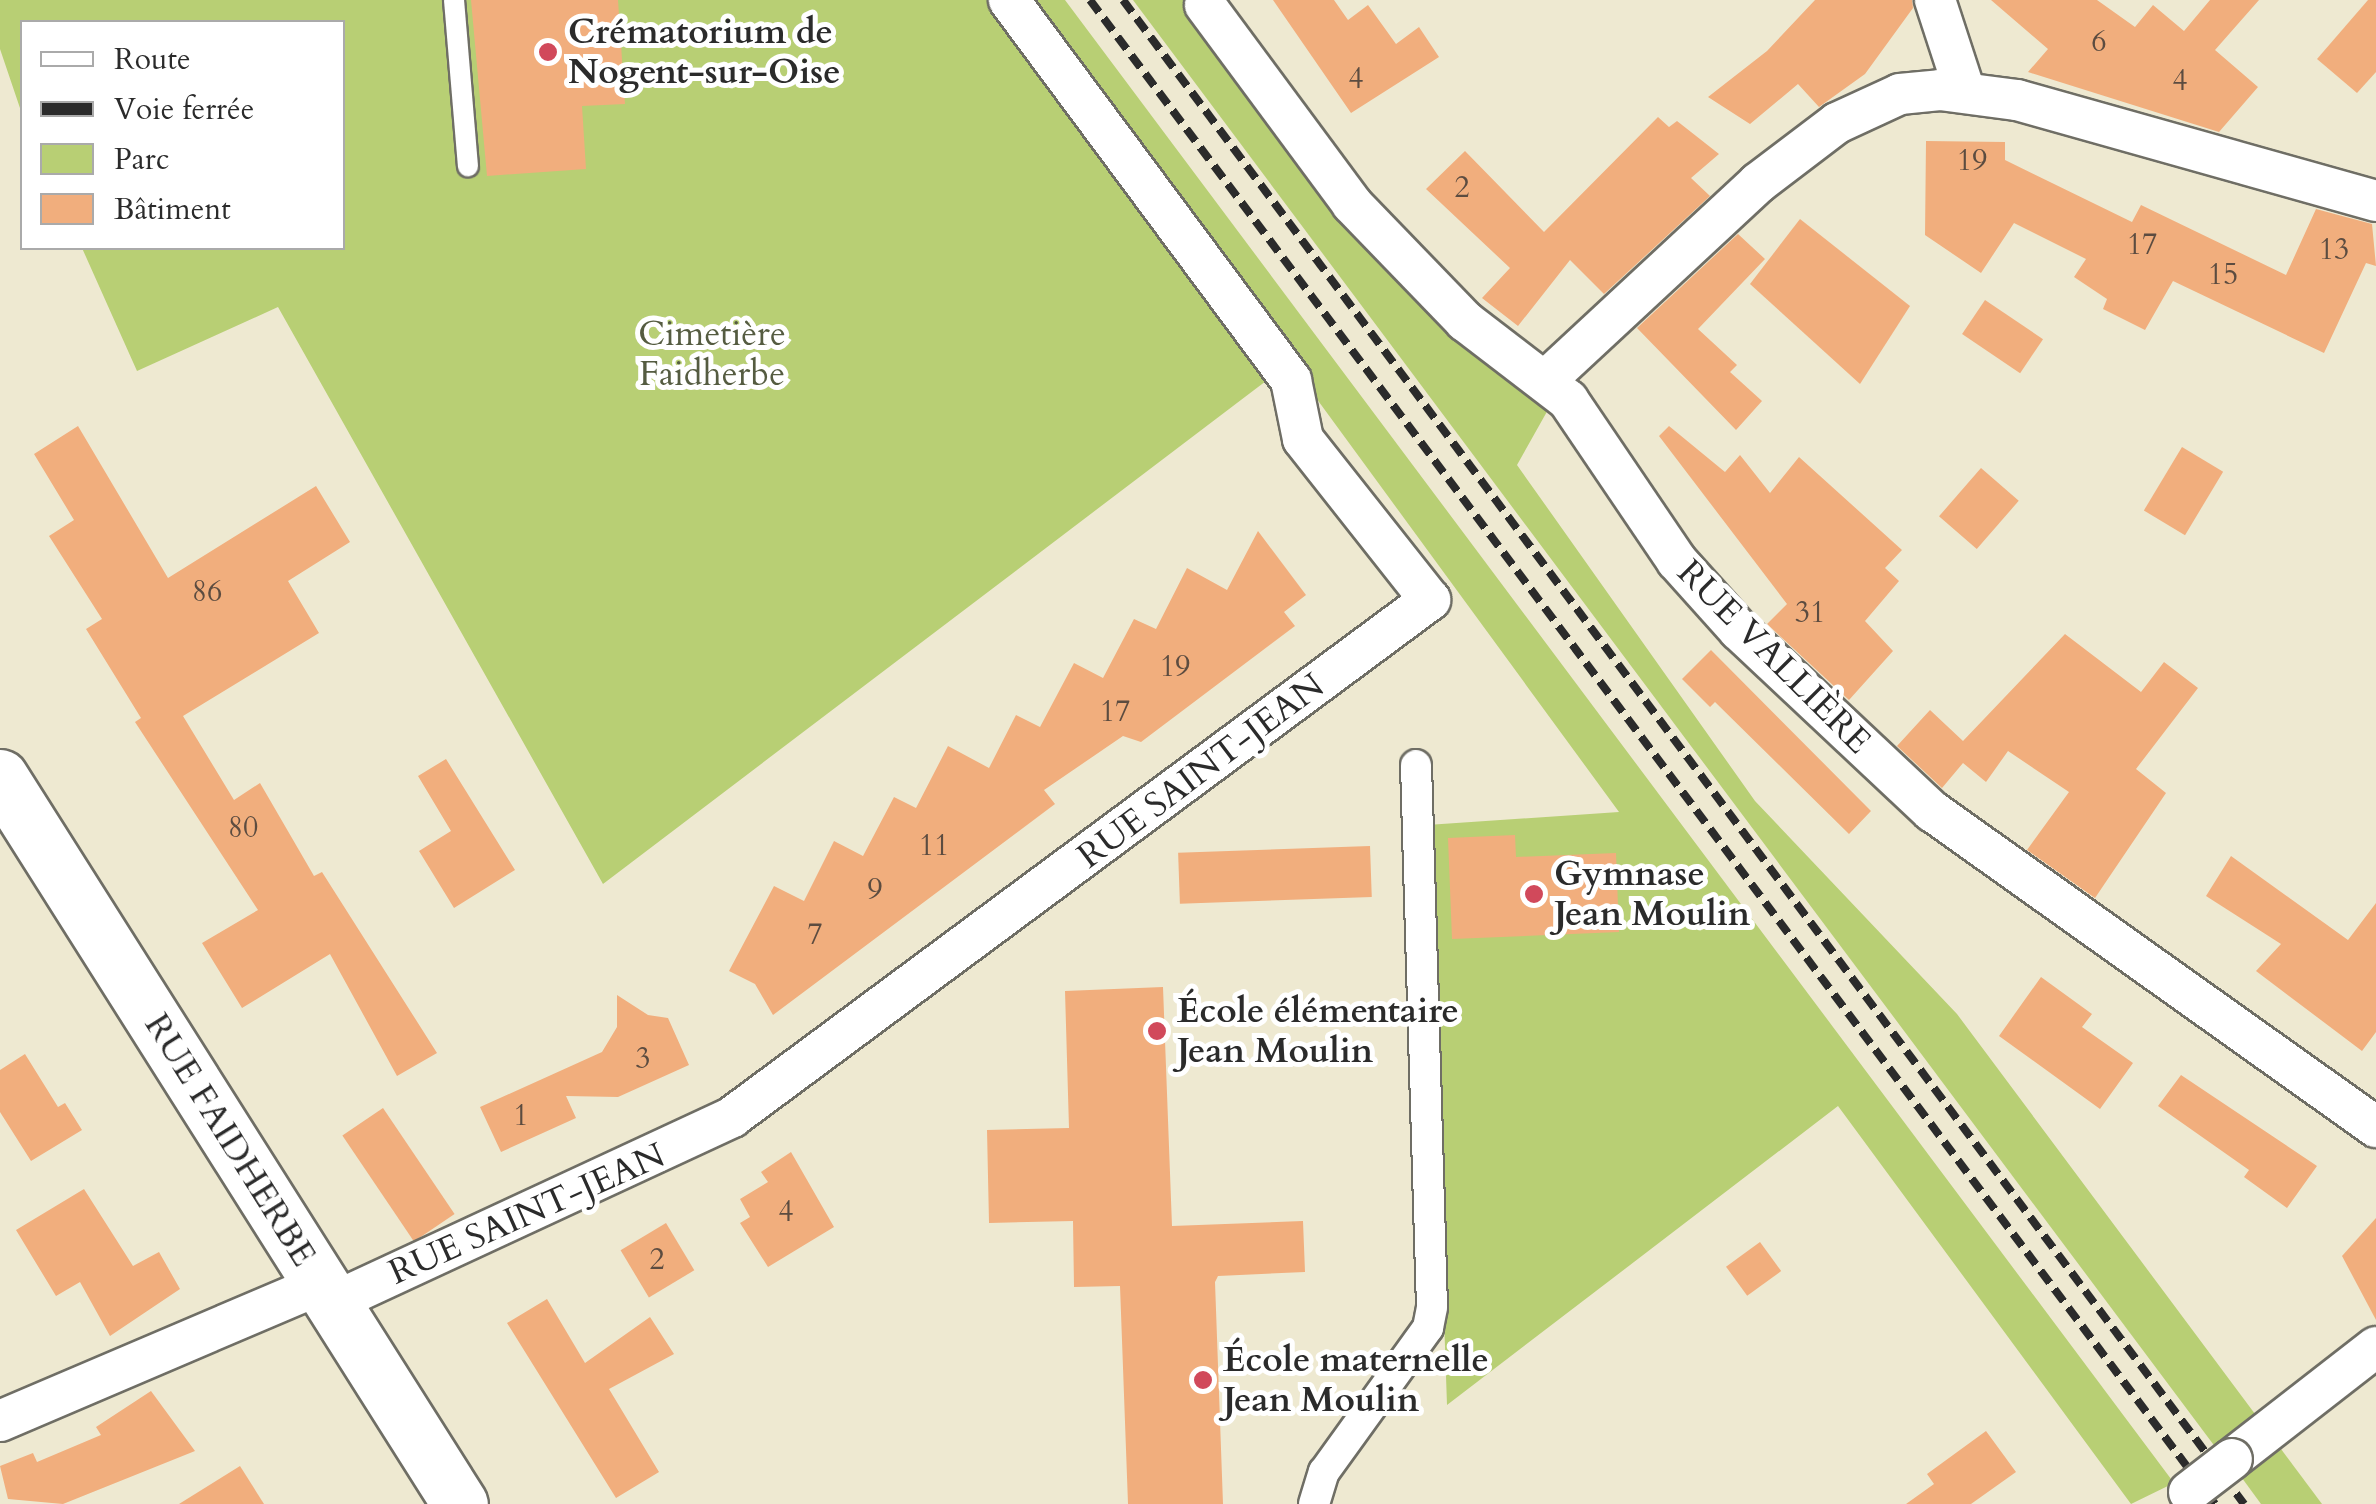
<!DOCTYPE html>
<html>
<head>
<meta charset="utf-8">
<style>
  body { margin:0 }
  #map { position:relative; width:2376px; height:1504px; overflow:hidden; background:#eee9d1; font-family:Cardo,serif }
  div>[style] { position:absolute }
  [style*='--x'] { left:calc(var(--x)*1px); top:calc(var(--y)*1px); width:calc(var(--w)*1px); rotate:calc(var(--a)*1deg) }
  .green>* { inset:0; background:#b8cf74 }
  .building>* { inset:0; background:#f1ae7d; transform-origin:0 0 }
  .roads { filter:drop-shadow(2px 0 #6f6e65) drop-shadow(-2px 0 #6f6e65) drop-shadow(0 2px #6f6e65) drop-shadow(0 -2px #6f6e65) }
  .service>* { height:20px; margin:-10px; padding:0 10px; transform-origin:10px; border-radius:10px; background:#fff }
  .pedestrian>* { height:30px; margin:-15px; padding:0 15px; transform-origin:15px; border-radius:15px; background:#fff }
  .minor>* { height:40px; margin:-20px; padding:0 20px; transform-origin:20px; border-radius:20px; background:#fff }
  .secondary>* { height:55px; margin:-27.5px; padding:0 27.5px; transform-origin:27.5px; border-radius:27.5px; background:#fff }
  .rail>* { height:8px; margin-top:-4px; transform-origin:0; background:repeating-linear-gradient(90deg,#2b2b2b 0 15px,transparent 0 23px) }
  .bridges { filter:drop-shadow(2px 0 #6f6e65) drop-shadow(-2px 0 #6f6e65) drop-shadow(0 2px #6f6e65) drop-shadow(0 -2px #6f6e65) }
  .minor-bridge>* { height:40px; margin:-20px; padding:0 20px; transform-origin:20px; border-radius:20px; background:#fff }
  .dots>* { width:28px; height:28px; translate:-50% -50%; box-sizing:border-box; border:5px solid #fff; border-radius:50% }
  span { translate:-50% -50%; white-space:nowrap; text-align:center; line-height:1.15; -webkit-text-stroke:10px #fff; paint-order:stroke }
  .number-label { font-size:30px; color:#5c4c40 }
  .number-label span { -webkit-text-stroke-width:0 }
  .poi-label { font-size:35px; color:#2b2b2b; font-weight:700 }
  .left { translate:0 -50%; text-align:left }
  .park-label { font-size:35px; color:#555c41 }
  .street-label { font-size:35px; color:#2b2b2b }
  .legend { position:absolute; left:20px; top:20px; width:325px; height:230px; box-sizing:border-box; background:#fff; border:2px solid #aaa; margin:0; padding:12px 18px; list-style:none; font-size:30px; color:#2b2b2b }
  .legend li { display:flex; align-items:center; gap:20px; height:50px }
  .legend b { width:50px; border:2px solid #aaa }
</style>
</head>
<body>
<div id="map">
  <div class="green">
    <i style="clip-path:polygon(0 0,989px 0,1266px 381px,603px 884px,278px 307px,137px 371px,82px 248px,342px 248px,342px 22px,22px 22px,22px 114px,0 49px)"></i>
    <i style="clip-path:polygon(1025px 0,1065px 0,2174px 1483px,2131px 1504px,1838px 1106px,1447px 1405px,1427px 825px,1619px 812px)"></i>
    <i style="clip-path:polygon(1133px 0,1184px 0,1294px 147px,1549px 408px,1517px 465px,1755px 801px,1957px 1014px,2255px 1414px,2216px 1448px)"></i>
    <i style="clip-path:polygon(2281px 1449px,2322px 1504px,2261px 1504px,2242px 1478px)"></i>
  </div>
  <div class="building">
    <i style="clip-path:polygon(471px 0,618px 0,625px 104px,582px 106px,586px 169px,487px 176px)"></i>
    <i style="clip-path:polygon(1273px 0,1334px 0,1348px 20px,1368px 5px,1396px 44px,1419px 27px,1439px 57px,1351px 113px)"></i>
    <i style="clip-path:polygon(1815px 0,1912px 0,1913px 8px,1865px 74px,1819px 107px,1798px 84px,1750px 124px,1708px 97px,1767px 51px)"></i>
    <i style="clip-path:polygon(1991px 0,2097px 0,2135px 27px,2153px 5px,2184px 31px,2210px 0,2259px 0,2215px 50px,2258px 87px,2219px 132px,2028px 72px,2048px 49px)"></i>
    <i style="clip-path:polygon(2368px 0,2376px 0,2376px 72px,2357px 93px,2317px 59px)"></i>
    <i style="clip-path:polygon(1658px 117px,1669px 127px,1677px 121px,1719px 154px,1691px 178px,1710px 196px,1604px 294px,1570px 260px,1518px 326px,1482px 298px,1510px 268px,1426px 189px,1465px 151px,1544px 232px)"></i>
    <i style="clip-path:polygon(1926px 141px,2005px 142px,2005px 160px,2132px 222px,2141px 205px,2286px 275px,2316px 209px,2372px 224px,2376px 266px,2366px 263px,2324px 353px,2173px 281px,2145px 330px,2103px 309px,2107px 299px,2074px 277px,2086px 259px,2014px 223px,1981px 273px,1925px 235px)"></i>
    <i style="clip-path:polygon(1800px 219px,1910px 306px,1860px 384px,1750px 284px)"></i>
    <i style="clip-path:polygon(1738px 234px,1765px 259px,1698px 329px,1737px 365px,1730px 372px,1762px 401px,1736px 430px,1637px 328px)"></i>
    <i style="left:1985px;top:300px;width:70px;height:41px;rotate:34deg"></i>
    <i style="clip-path:polygon(78px 426px,168px 578px,316px 486px,350px 542px,288px 581px,319px 633px,183px 716px,234px 800px,260px 783px,314px 876px,322px 872px,437px 1053px,397px 1076px,330px 954px,242px 1008px,202px 943px,258px 910px,135px 722px,141px 718px,86px 629px,102px 619px,49px 536px,74px 520px,34px 454px)"></i>
    <i style="clip-path:polygon(1669px 426px,1725px 472px,1740px 455px,1770px 493px,1799px 457px,1902px 550px,1885px 568px,1899px 581px,1865px 621px,1893px 651px,1849px 700px,1767px 624px,1787px 604px,1659px 436px)"></i>
    <i style="left:2182px;top:447px;width:48px;height:74px;rotate:31deg"></i>
    <i style="left:1981px;top:468px;width:50px;height:64px;rotate:41deg"></i>
    <i style="clip-path:polygon(1258px 531px,1306px 595px,1284px 612px,1295px 626px,1141px 742px,1123px 736px,1044px 790px,1055px 804px,773px 1015px,755px 984px,729px 971px,774px 886px,804px 901px,834px 841px,863px 856px,894px 797px,916px 808px,948px 746px,989px 768px,1016px 715px,1040px 727px,1074px 663px,1103px 678px,1134px 619px,1156px 629px,1187px 568px,1227px 590px)"></i>
    <i style="clip-path:polygon(2065px 634px,2141px 692px,2164px 662px,2198px 688px,2136px 769px,2166px 793px,2095px 898px,2027px 850px,2069px 792px,2008px 751px,1986px 782px,1963px 763px,1942px 788px,1897px 746px,1930px 710px,1963px 741px)"></i>
    <i style="clip-path:polygon(1711px 650px,1871px 811px,1849px 834px,1715px 702px,1710px 707px,1682px 679px)"></i>
    <i style="clip-path:polygon(446px 759px,515px 870px,454px 908px,419px 851px,451px 831px,418px 776px)"></i>
    <i style="clip-path:polygon(1515px 835px,1516px 857px,1616px 853px,1619px 932px,1452px 939px,1448px 838px)"></i>
    <i style="left:1370px;top:846px;width:51px;height:192px;rotate:88deg"></i>
    <i style="clip-path:polygon(2231px 856px,2348px 940px,2376px 903px,2376px 1032px,2362px 1051px,2256px 971px,2281px 944px,2206px 896px)"></i>
    <i style="clip-path:polygon(2041px 977px,2092px 1014px,2082px 1027px,2133px 1063px,2100px 1109px,1999px 1036px)"></i>
    <i style="clip-path:polygon(1163px 987px,1172px 1226px,1303px 1221px,1305px 1272px,1218px 1276px,1215px 1282px,1223px 1504px,1128px 1504px,1120px 1286px,1074px 1287px,1073px 1221px,989px 1223px,987px 1130px,1069px 1128px,1065px 991px)"></i>
    <i style="clip-path:polygon(617px 995px,648px 1015px,668px 1018px,689px 1065px,618px 1097px,566px 1096px,576px 1118px,501px 1152px,480px 1107px,602px 1052px,617px 1027px)"></i>
    <i style="clip-path:polygon(25px 1054px,58px 1107px,65px 1103px,82px 1130px,31px 1161px,0 1112px,0 1070px)"></i>
    <i style="clip-path:polygon(2181px 1075px,2317px 1166px,2287px 1208px,2244px 1177px,2249px 1170px,2158px 1106px)"></i>
    <i style="left:383px;top:1108px;width:128px;height:49px;rotate:56deg"></i>
    <i style="clip-path:polygon(791px 1152px,834px 1227px,768px 1267px,740px 1223px,750px 1217px,740px 1199px,768px 1182px,761px 1172px)"></i>
    <i style="clip-path:polygon(84px 1189px,133px 1266px,159px 1252px,180px 1289px,110px 1336px,80px 1282px,56px 1296px,16px 1230px)"></i>
    <i style="clip-path:polygon(2376px 1218px,2376px 1320px,2342px 1256px)"></i>
    <i style="left:666px;top:1223px;width:55px;height:53px;rotate:59deg"></i>
    <i style="left:1760px;top:1242px;width:36px;height:42px;rotate:54deg"></i>
    <i style="clip-path:polygon(547px 1299px,585px 1363px,650px 1317px,674px 1354px,609px 1389px,659px 1472px,616px 1498px,507px 1323px)"></i>
    <i style="clip-path:polygon(151px 1391px,195px 1451px,63px 1504px,8px 1499px,0 1466px,33px 1453px,37px 1462px,101px 1435px,96px 1427px)"></i>
    <i style="clip-path:polygon(1986px 1431px,2016px 1472px,1971px 1504px,1906px 1504px,1934px 1484px,1927px 1474px)"></i>
    <i style="clip-path:polygon(240px 1466px,264px 1504px,179px 1504px)"></i>
  </div>
  <div class="roads">
    <div class="service">
      <i style="--x:454;--y:0;--w:167;--a:85.2"></i>
    </div>
    <div class="pedestrian">
      <i style="--x:1314;--y:1504;--w:34;--a:-73"></i>
      <i style="--x:1324;--y:1472;--w:178;--a:-54.2"></i>
      <i style="--x:1428;--y:1328;--w:21;--a:-79"></i>
      <i style="--x:1432;--y:1307;--w:542;--a:-91.69"></i>
    </div>
    <div class="minor">
      <i style="--x:1935;--y:0;--w:97;--a:71.9"></i>
      <i style="--x:1205;--y:5;--w:247;--a:53.5"></i>
      <i style="--x:1352;--y:204;--w:163;--a:46"></i>
      <i style="--x:1465;--y:321;--w:130;--a:37.5"></i>
      <i style="--x:1568;--y:400;--w:194;--a:55.9"></i>
      <i style="--x:1677;--y:561;--w:93;--a:48.1"></i>
      <i style="--x:1739;--y:630;--w:265;--a:43.2"></i>
      <i style="--x:1932;--y:811;--w:545;--a:35.44"></i>
      <i style="--x:1545;--y:381;--w:291;--a:-42.9"></i>
      <i style="--x:1758;--y:183;--w:99;--a:-37.2"></i>
      <i style="--x:1837;--y:123;--w:69;--a:-24.7"></i>
      <i style="--x:1900;--y:94;--w:40;--a:-5.7"></i>
      <i style="--x:1940;--y:90;--w:78;--a:7.4"></i>
      <i style="--x:2017;--y:100;--w:373;--a:15.7"></i>
      <i style="--x:332;--y:1303;--w:441;--a:-24.9"></i>
      <i style="--x:732;--y:1117;--w:869;--a:-36.53"></i>
      <i style="--x:1430;--y:600;--w:205;--a:-128.3"></i>
      <i style="--x:1303;--y:439;--w:60;--a:-101.5"></i>
      <i style="--x:1291;--y:380;--w:473;--a:-126.6"></i>
      <i style="--x:0;--y:1421;--w:349;--a:-23.1"></i>
      <i style="--x:2232;--y:1459;--w:182;--a:-37.9"></i>
    </div>
    <div class="secondary">
      <i style="--x:0;--y:777;--w:860;--a:57.68"></i>
    </div>
  </div>
  <div class="rail">
    <i style="--x:1090;--y:0;--w:1878;--a:53.2"></i>
    <i style="--x:1123;--y:0;--w:1876;--a:53.3"></i>
  </div>
  <div class="bridges">
    <div class="minor-bridge">
      <i style="--x:2189;--y:1492;--w:54;--a:-37.5"></i>
    </div>
  </div>
  <div class="dots">
    <i style="left:548px;top:52px;background:#d1495b"></i>
    <i style="left:1534px;top:894px;background:#d1495b"></i>
    <i style="left:1157px;top:1031px;background:#d1495b"></i>
    <i style="left:1203px;top:1380px;background:#d1495b"></i>
  </div>
  <div class="number-label">
    <span style="left:2099px;top:42px">6</span>
    <span style="left:1356px;top:79px">4</span>
    <span style="left:2180px;top:81px">4</span>
    <span style="left:1972px;top:161px">19</span>
    <span style="left:1462px;top:188px">2</span>
    <span style="left:2142px;top:245px">17</span>
    <span style="left:2334px;top:250px">13</span>
    <span style="left:2223px;top:275px">15</span>
    <span style="left:207px;top:592px">86</span>
    <span style="left:1810px;top:613px">31</span>
    <span style="left:1175px;top:667px">19</span>
    <span style="left:1115px;top:712px">17</span>
    <span style="left:243px;top:828px">80</span>
    <span style="left:934px;top:846px">11</span>
    <span style="left:875px;top:890px">9</span>
    <span style="left:815px;top:935px">7</span>
    <span style="left:643px;top:1059px">3</span>
    <span style="left:521px;top:1116px">1</span>
    <span style="left:786px;top:1212px">4</span>
    <span style="left:657px;top:1260px">2</span>
  </div>
  <div class="poi-label">
    <span class="left" style="left:568px;top:52px">Crématorium de<br>Nogent-sur-Oise</span>
    <span class="left" style="left:1554px;top:894px">Gymnase<br>Jean Moulin</span>
    <span class="left" style="left:1177px;top:1031px">École élémentaire<br>Jean Moulin</span>
    <span class="left" style="left:1223px;top:1380px">École maternelle<br>Jean Moulin</span>
  </div>
  <div class="park-label">
    <span style="left:712px;top:354px">Cimetière<br>Faidherbe</span>
  </div>
  <div class="street-label">
    <span style="left:1774px;top:657px;rotate:45deg">RUE VALLIÈRE</span>
    <span style="left:1201px;top:771px;rotate:-37deg">RUE SAINT-JEAN</span>
    <span style="left:230px;top:1140px;rotate:58deg">RUE FAIDHERBE</span>
    <span style="left:527px;top:1214px;rotate:-24deg">RUE SAINT-JEAN</span>
  </div>
  <ul class="legend">
  <li><b style="height:12px;background:#fff"></b>Route</li>
  <li><b style="height:12px;background:#2b2b2b"></b>Voie ferrée</li>
  <li><b style="height:28px;background:#b8cf74"></b>Parc</li>
  <li><b style="height:28px;background:#f1ae7d"></b>Bâtiment</li>
  </ul>
</div>
</body>
</html>
